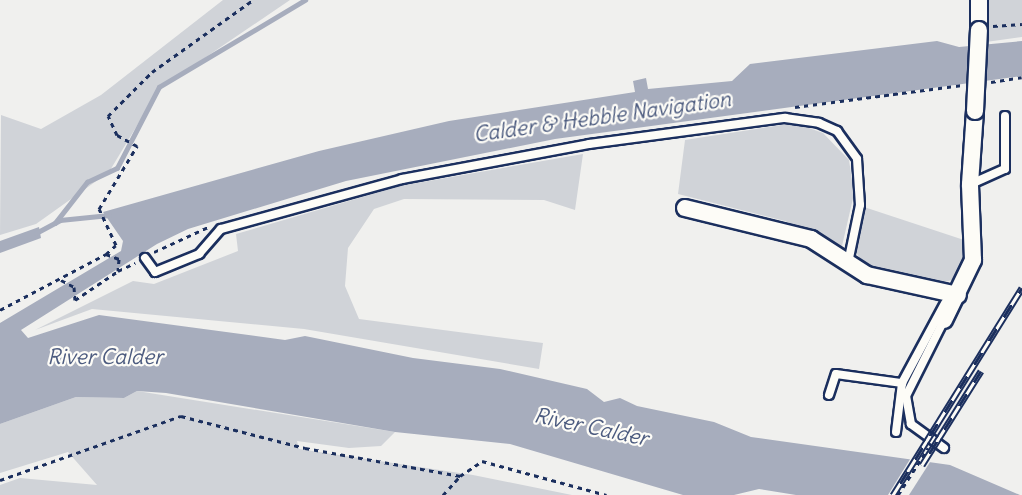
<!DOCTYPE html>
<html>
<head>
<meta charset="utf-8">
<style>
  body { margin:0 }
  #map { position:relative; width:1022px; height:495px; overflow:hidden; background:#f0f0ee; font-family:Delius,sans-serif }
  div>[style] { position:absolute }
  [style*='--x'] { left:calc(var(--x)*1px); top:calc(var(--y)*1px); width:calc(var(--w)*1px); rotate:calc(var(--a)*1deg) }
  .green>* { inset:0; background:#d0d3d8 }
  .water>* { inset:0; background:#a7adbd }
  .pier>* { inset:0; background:#f0f0ee }
  .stream>* { height:4.5px; margin:-2.25px; padding:0 2.25px; transform-origin:2.25px; border-radius:2.25px; background:#a7adbd }
  .path>* { height:3px; margin-top:-1.5px; transform-origin:0; background:repeating-linear-gradient(90deg,#1b2f5e 0 4.5px,transparent 0 9px) }
  .roads { filter:drop-shadow(2px 0 #1b2f5e) drop-shadow(-2px 0 #1b2f5e) drop-shadow(0 2px #1b2f5e) drop-shadow(0 -2px #1b2f5e) }
  .service>* { height:8px; margin:-4px; padding:0 4px; transform-origin:4px; border-radius:4px; background:#fdfcf7 }
  .minor>* { height:16px; margin:-8px; padding:0 8px; transform-origin:8px; border-radius:8px; background:#fdfcf7 }
  .rail>* { height:7px; margin-top:-3.5px; transform-origin:0; background:repeating-linear-gradient(90deg,#fdfcf7 0 14px,#1b2f5e 0 28px); box-sizing:border-box; border-block:2px solid #1b2f5e }
  .bridges { filter:drop-shadow(2px 0 #1b2f5e) drop-shadow(-2px 0 #1b2f5e) drop-shadow(0 2px #1b2f5e) drop-shadow(0 -2px #1b2f5e) }
  .minor-bridge>* { height:16px; margin:-8px; padding:0 8px; transform-origin:8px; border-radius:8px; background:#fdfcf7 }
  span { translate:-50% -50%; white-space:nowrap; text-align:center; line-height:1.15; -webkit-text-stroke:4.5px #fdfcf7; paint-order:stroke }
  .water-label { font-size:21px; color:#4c5b7f; font-style:italic }
</style>
</head>
<body>
<div id="map">
  <div class="green">
    <i style="clip-path:polygon(223px 0,290px 0,159px 89px,109px 172px,36px 224px,0 235px,1px 115px,41px 129px,101px 95px)"></i>
    <i style="clip-path:polygon(985px 0,1022px 0,1022px 37px,986px 42px)"></i>
    <i style="clip-path:polygon(795px 123px,823px 133px,849px 160px,854px 194px,842px 246px,785px 221px,678px 194px,685px 140px)"></i>
    <i style="clip-path:polygon(583px 154px,575px 210px,544px 200px,404px 199px,374px 209px,348px 248px,345px 286px,359px 319px,543px 343px,539px 369px,304px 329px,92px 309px,35px 330px,133px 281px,154px 284px,238px 251px,236px 234px,400px 186px)"></i>
    <i style="clip-path:polygon(864px 207px,964px 240px,965px 262px,959px 278px,938px 284px,879px 272px,863px 264px,856px 252px)"></i>
    <i style="clip-path:polygon(137px 391px,395px 432px,381px 446px,349px 448px,297px 441px,299px 449px,473px 475px,572px 495px,0 495px,0 485px,20px 478px,97px 485px,68px 452px,0 473px,0 424px,76px 397px,124px 398px)"></i>
  </div>
  <div class="water">
    <i style="clip-path:polygon(937px 41px,959px 47px,1022px 41px,1022px 76px,555px 139px,346px 181px,188px 229px,157px 244px,21px 330px,28px 338px,99px 315px,285px 340px,305px 336px,413px 358px,500px 369px,587px 389px,604px 402px,620px 398px,637px 406px,714px 422px,751px 437px,950px 465px,1020px 495px,796px 495px,759px 489px,734px 495px,683px 495px,510px 444px,395px 432px,166px 393px,137px 391px,124px 398px,76px 397px,0 424px,0 323px,121px 251px,123px 241px,103px 212px,319px 151px,449px 121px,635px 92px,633px 81px,646px 78px,648px 89px,732px 81px,750px 64px)"></i>
    <i style="clip-path:polygon(39px 227px,41px 238px,0 253px,0 241px)"></i>
  </div>
  <div class="pier">
    <i style="clip-path:polygon(912px 456px,932px 459px,909px 495px,888px 495px)"></i>
  </div>
  <div class="stream">
    <i style="--x:55;--y:223;--w:52;--a:-52"></i>
    <i style="--x:87;--y:182;--w:33;--a:-25"></i>
    <i style="--x:117;--y:168;--w:91;--a:-62.6"></i>
    <i style="--x:159;--y:87;--w:170;--a:-30.8"></i>
    <i style="--x:36;--y:233;--w:27;--a:-28"></i>
    <i style="--x:60;--y:220;--w:49;--a:-5.8"></i>
  </div>
  <div class="path">
    <i style="--x:993;--y:26;--w:29;--a:-4"></i>
    <i style="--x:991;--y:82;--w:31;--a:-9"></i>
    <i style="--x:795;--y:107;--w:167;--a:-7.5"></i>
    <i style="--x:154;--y:252;--w:60;--a:-24.8"></i>
    <i style="--x:106;--y:254;--w:13;--a:-42"></i>
    <i style="--x:116;--y:245;--w:40;--a:-115"></i>
    <i style="--x:99;--y:209;--w:74;--a:-58.9"></i>
    <i style="--x:137;--y:146;--w:23;--a:-151"></i>
    <i style="--x:117;--y:135;--w:21;--a:-115"></i>
    <i style="--x:108;--y:116;--w:62;--a:-45"></i>
    <i style="--x:152;--y:72;--w:124;--a:-35.5"></i>
    <i style="--x:61;--y:280;--w:15;--a:28"></i>
    <i style="--x:74;--y:287;--w:13;--a:86"></i>
    <i style="--x:75;--y:300;--w:52;--a:-34"></i>
    <i style="--x:0;--y:310;--w:120;--a:-27.8"></i>
    <i style="--x:106;--y:254;--w:14;--a:21"></i>
    <i style="--x:119;--y:259;--w:12;--a:95"></i>
    <i style="--x:118;--y:271;--w:19;--a:-25"></i>
    <i style="--x:0;--y:480;--w:192;--a:-19.5"></i>
    <i style="--x:181;--y:416;--w:128;--a:14.5"></i>
    <i style="--x:305;--y:448;--w:158;--a:10.2"></i>
    <i style="--x:460;--y:476;--w:27;--a:-34"></i>
    <i style="--x:482;--y:461;--w:129;--a:15.3"></i>
    <i style="--x:443;--y:495;--w:25;--a:-48"></i>
    <i style="--x:898;--y:495;--w:56;--a:-57.4"></i>
  </div>
  <div class="roads">
    <div class="service">
      <i style="--x:971;--y:184;--w:37;--a:-24"></i>
      <i style="--x:1005;--y:169;--w:53;--a:-90"></i>
      <i style="--x:145;--y:258;--w:17;--a:54"></i>
      <i style="--x:155;--y:272;--w:48;--a:-22.2"></i>
      <i style="--x:199;--y:254;--w:33;--a:-49"></i>
      <i style="--x:221;--y:229;--w:188;--a:-15.4"></i>
      <i style="--x:402;--y:179;--w:190;--a:-10.6"></i>
      <i style="--x:589;--y:144;--w:198;--a:-7.6"></i>
      <i style="--x:785;--y:118;--w:34;--a:8"></i>
      <i style="--x:819;--y:123;--w:20;--a:24"></i>
      <i style="--x:837;--y:131;--w:34;--a:54"></i>
      <i style="--x:857;--y:159;--w:46;--a:86.3"></i>
      <i style="--x:860;--y:205;--w:59;--a:101.7"></i>
      <i style="--x:829;--y:395;--w:22;--a:-72"></i>
      <i style="--x:836;--y:374;--w:67;--a:7.8"></i>
      <i style="--x:896;--y:432;--w:49;--a:-83"></i>
      <i style="--x:902;--y:383;--w:91;--a:-61.7"></i>
      <i style="--x:944;--y:448;--w:41;--a:-144"></i>
      <i style="--x:911;--y:424;--w:28;--a:-100"></i>
      <i style="--x:906;--y:396;--w:85;--a:-63.4"></i>
    </div>
    <div class="minor">
      <i style="--x:979;--y:30;--w:30;--a:-90"></i>
      <i style="--x:685;--y:208;--w:130;--a:13.8"></i>
      <i style="--x:811;--y:239;--w:67;--a:32.7"></i>
      <i style="--x:867;--y:275;--w:93;--a:12.4"></i>
      <i style="--x:944;--y:320;--w:67;--a:-64.2"></i>
      <i style="--x:973;--y:260;--w:76;--a:-92.3"></i>
      <i style="--x:970;--y:184;--w:73;--a:-86.1"></i>
    </div>
  </div>
  <div class="rail">
    <i style="--x:922;--y:465;--w:111;--a:-57.9"></i>
    <i style="--x:893;--y:495;--w:244;--a:-58.1"></i>
  </div>
  <div class="bridges">
    <div class="minor-bridge">
      <i style="--x:975;--y:111;--w:81;--a:-87.2"></i>
    </div>
  </div>
  <div class="water-label">
    <span style="left:602px;top:117px;rotate:-8deg">Calder &amp; Hebble Navigation</span>
    <span style="left:105px;top:357px">River Calder</span>
    <span style="left:591px;top:427px;rotate:12deg">River Calder</span>
  </div>
</div>
</body>
</html>
